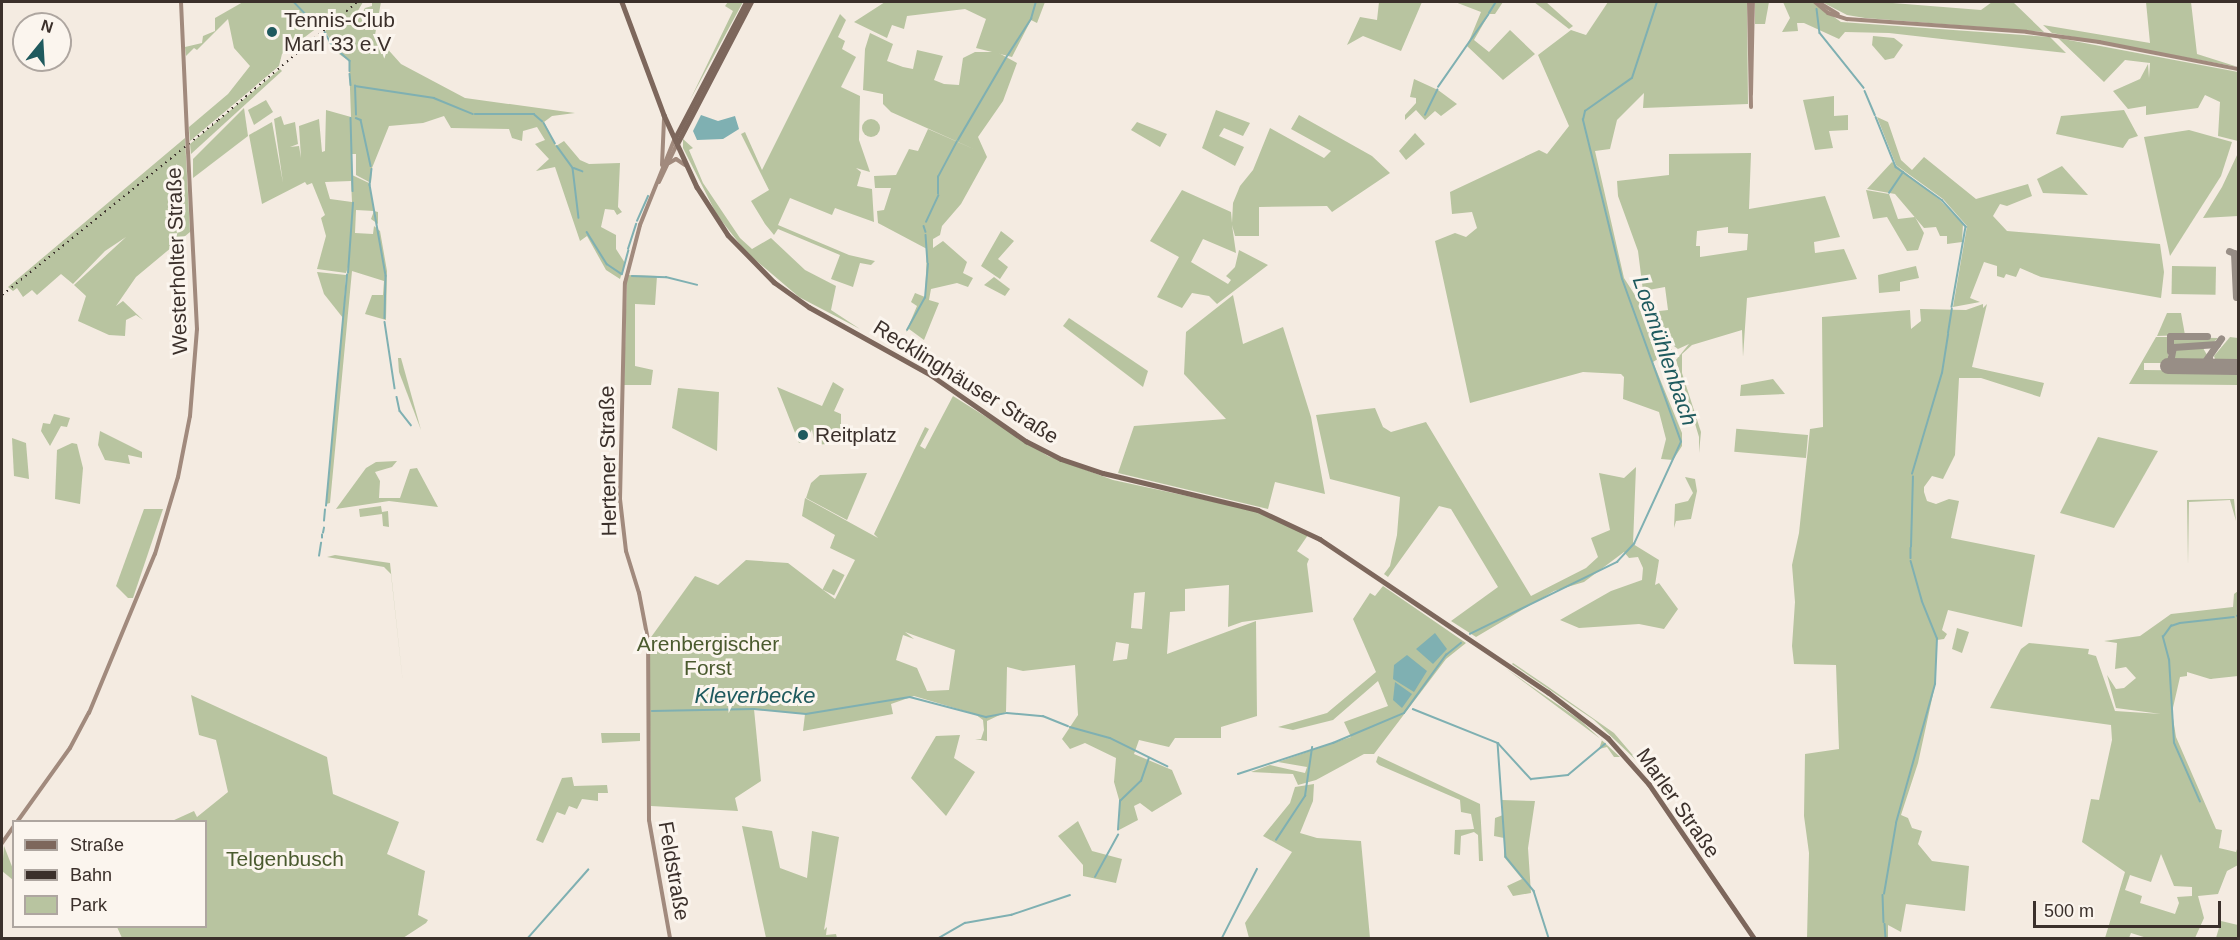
<!DOCTYPE html>
<html>
<head>
<meta charset="utf-8">
<style>
  body { margin:0 }
  #map { position:relative; width:2240px; height:940px; overflow:hidden; background:#f4ebe1; font-family:Arial,sans-serif }
  div>[style] { position:absolute }
  [style*='--x'] { left:calc(var(--x)*1px); top:calc(var(--y)*1px); width:calc(var(--w)*1px); rotate:calc(var(--a)*1deg) }
  .green>* { inset:0; background:#b8c4a0; transform-origin:0 0 }
  .round { border-radius:50% }
  .water>* { inset:0; background:#7fb0b2 }
  .stream>* { height:1.5px; margin:-0.75px; padding:0 0.75px; transform-origin:0.75px; border-radius:0.75px; background:#7fb0b2 }
  .taxiway>* { height:7px; margin:-3.5px; padding:0 3.5px; transform-origin:3.5px; border-radius:3.5px; background:#988e86 }
  .runway>* { height:16px; margin:-8px; padding:0 8px; transform-origin:8px; border-radius:8px; background:#988e86 }
  .secondary>* { height:4px; margin:-2px; padding:0 2px; transform-origin:2px; border-radius:2px; background:#a18a7d }
  .primary>* { height:4.5px; margin:-2.25px; padding:0 2.25px; transform-origin:2.25px; border-radius:2.25px; background:#7d675c }
  .rail>* { height:1.5px; margin-top:-0.75px; transform-origin:0; background:repeating-linear-gradient(90deg,#3b302b 0 1.5px,transparent 0 6px) }
  .secondary-bridge>* { height:4px; margin:-2px; padding:0 2px; transform-origin:2px; border-radius:2px; background:#a18a7d }
  .dots>* { width:16px; height:16px; translate:-50% -50%; box-sizing:border-box; border:3px solid #fbf5ee; border-radius:50% }
  span { translate:-50% -50%; white-space:nowrap; text-align:center; line-height:1.15; -webkit-text-stroke:6px #fbf5ee; paint-order:stroke }
  .poi-label { font-size:21px; color:#3b302b }
  .left { translate:0 -50%; text-align:left }
  .street-label { font-size:21px; color:#3b302b }
  .park-label { font-size:21px; color:#4a5a2e }
  .water-label { font-size:22px; color:#1f5a5e; font-style:italic }
  .frame { position:absolute; inset:0; border:3px solid #3b302b; pointer-events:none }
  .legend { position:absolute; left:12px; top:820px; width:195px; height:108px; box-sizing:border-box; background:#fbf5ee; border:2px solid #aea6a0; margin:0; padding:8px 10px; list-style:none; font-size:18px; color:#3b302b }
  .legend li { display:flex; align-items:center; gap:12px; height:30px }
  .legend b { width:30px; border:2px solid #aea6a0 }
  .north { position:absolute; left:12px; top:12px; width:60px; height:60px; box-sizing:border-box; background:#fbf5ee; border:2px solid #aea6a0; border-radius:50%; rotate:18deg; font-size:16px; font-weight:700; line-height:24px; text-align:center; color:#3b302b }
  .north::after { content:''; display:block; margin:auto; width:21px; height:27px; background:#1f5a5e; clip-path:polygon(50% 0,100% 100%,50% 72%,0 100%) }
  .scale { position:absolute; left:2033px; top:901px; width:188px; height:27px; box-sizing:border-box; border:3px solid #3b302b; border-top:0; padding-left:8px; font-size:18px; line-height:21px; white-space:nowrap; color:#3b302b; -webkit-text-stroke:4px #fbf5ee; paint-order:stroke }
</style>
</head>
<body>
<div id="map">
  <div class="green">
    <i style="clip-path:polygon(evenodd,243px 2px,363px 2px,352px 21px,355px 25px,365px 8px,372px 6px,372px 2px,381px 2px,375px 35px,401px 64px,465px 98px,575px 113px,552px 116px,544px 122px,556px 146px,564px 141px,580px 160px,589px 164px,620px 163px,618px 207px,622px 212px,617px 215px,614px 210px,605px 209px,601px 227px,616px 235px,616px 249px,625px 263px,620px 279px,606px 270px,587px 236px,580px 241px,555px 167px,536px 171px,549px 159px,535px 144px,545px 140px,537px 127px,523px 131px,522px 141px,512px 138px,509px 129px,451px 128px,444px 116px,423px 123px,389px 126px,372px 168px,371px 183px,356px 175px,356px 154px,352px 154px,352px 175px,369px 183px,374px 211px,378px 212px,378px 224px,371px 219px,374px 211px,356px 210px,355px 233px,373px 234px,374px 226px,380px 231px,387px 271px,386px 320px,365px 314px,372px 295px,383px 295px,384px 281px,352px 271px,330px 503px,326px 504px,348px 267px,346px 273px,317px 269px,326px 236px,321px 218px,325px 215px,312px 183px,307px 185px,305px 182px,262px 204px,249px 135px,272px 122px,283px 183px,274px 119px,281px 116px,284px 125px,295px 122px,298px 144px,290px 147px,299px 146px,301px 158px,299px 126px,319px 119px,322px 152px,325px 151px,326px 110px,351px 117px,349px 61px,339px 54px,325px 31px,333px 24px,329px 19px,282px 54px,279px 66px,190px 141px,189px 127px,228px 94px,250px 66px,234px 48px,228px 19px,197px 50px,194px 48px,186px 56px,185px 47px,202px 43px,203px 36px,215px 31px,215px 18px,243px 2px,351px 181px,352px 202px,330px 199px,325px 182px,351px 181px)"></i>
    <i style="clip-path:polygon(728px 2px,743px 2px,690px 100px,733px 11px,725px 6px)"></i>
    <i style="clip-path:polygon(885px 2px,1045px 2px,1037px 23px,1031px 20px,1012px 57px,976px 48px,986px 19px,965px 9px,907px 16px,904px 29px,892px 25px,887px 38px,854px 22px)"></i>
    <i style="clip-path:polygon(1379px 2px,1422px 2px,1401px 51px,1363px 36px,1347px 45px,1360px 17px,1377px 20px)"></i>
    <i style="clip-path:polygon(1455px 2px,1503px 2px,1495px 14px,1489px 14px,1474px 40px,1489px 52px,1510px 30px,1535px 54px,1503px 80px,1467px 46px,1481px 12px)"></i>
    <i style="clip-path:polygon(1534px 2px,1546px 2px,1573px 26px,1569px 29px)"></i>
    <i style="clip-path:polygon(evenodd,1608px 2px,1747px 2px,1748px 104px,1643px 108px,1644px 93px,1617px 120px,1610px 149px,1595px 151px,1624px 278px,1658px 331px,1651px 312px,1668px 310px,1665px 287px,1643px 291px,1638px 251px,1618px 196px,1617px 181px,1669px 175px,1669px 154px,1751px 153px,1749px 209px,1825px 196px,1840px 237px,1814px 242px,1815px 253px,1844px 249px,1857px 279px,1747px 298px,1743px 357px,1742px 330px,1692px 345px,1682px 354px,1682px 373px,1701px 432px,1699px 453px,1699px 437px,1676px 360px,1689px 344px,1678px 349px,1663px 338px,1672px 350px,1653px 362px,1682px 433px,1682px 446px,1673px 460px,1661px 459px,1666px 439px,1659px 412px,1623px 399px,1624px 377px,1621px 374px,1583px 372px,1470px 403px,1435px 241px,1455px 233px,1466px 237px,1477px 228px,1472px 212px,1452px 214px,1450px 192px,1539px 150px,1547px 154px,1569px 126px,1538px 55px,1571px 30px,1586px 35px,1608px 2px,1728px 227px,1728px 233px,1748px 234px,1747px 250px,1700px 257px,1700px 246px,1696px 246px,1697px 231px,1728px 227px)"></i>
    <i style="clip-path:polygon(1755px 2px,1769px 2px,1765px 24px,1755px 24px)"></i>
    <i style="clip-path:polygon(1783px 2px,1813px 2px,1841px 22px,2050px 37px,2066px 53px,1889px 33px,1845px 32px,1839px 39px,1804px 23px,1797px 23px,1798px 31px,1782px 32px,1790px 18px)"></i>
    <i style="clip-path:polygon(1822px 2px,1880px 2px,1981px 10px,1992px 2px,2013px 2px,2044px 32px,1865px 18px,1847px 15px)"></i>
    <i style="clip-path:polygon(2146px 2px,2191px 2px,2197px 54px,2238px 67px,2052px 33px,2043px 25px,2150px 43px)"></i>
    <i style="clip-path:polygon(840px 14px,846px 20px,838px 37px,845px 41px,842px 49px,856px 57px,841px 87px,860px 96px,859px 140px,870px 172px,856px 168px,861px 172px,857px 186px,872px 189px,874px 222px,835px 208px,832px 215px,790px 198px,778px 225px,849px 255px,875px 261px,871px 265px,860px 263px,853px 287px,831px 279px,840px 255px,778px 229px,774px 235px,765px 224px,751px 201px,769px 190px,741px 134px,745px 132px,762px 170px)"></i>
    <i style="clip-path:polygon(870px 33px,893px 44px,887px 61px,903px 67px,913px 69px,917px 50px,943px 56px,934px 80px,944px 84px,959px 85px,963px 58px,975px 52px,997px 52px,1017px 63px,1003px 101px,978px 137px,987px 157px,961px 204px,942px 226px,940px 235px,933px 239px,933px 248px,943px 241px,967px 262px,963px 273px,973px 278px,968px 287px,957px 283px,931px 289px,929px 300px,939px 303px,924px 340px,909px 329px,906px 332px,917px 306px,911px 302px,915px 293px,925px 297px,927px 249px,878px 223px,877px 211px,884px 210px,891px 188px,875px 188px,874px 176px,896px 175px,909px 149px,918px 151px,928px 129px,976px 150px,891px 112px,883px 104px,883px 94px,863px 90px,865px 49px)"></i>
    <i style="clip-path:polygon(1873px 36px,1894px 38px,1903px 45px,1894px 58px,1885px 60px,1872px 45px)"></i>
    <i style="clip-path:polygon(2058px 38px,2238px 72px,2238px 141px,2218px 136px,2220px 102px,2205px 95px,2198px 108px,2146px 115px,2146px 106px,2128px 109px,2113px 91px,2140px 79px,2148px 64px,2149px 78px,2150px 63px,2125px 60px,2104px 82px)"></i>
    <i style="clip-path:polygon(280px 69px,282px 71px,191px 154px,190px 144px)"></i>
    <i style="clip-path:polygon(1414px 79px,1438px 90px,1457px 104px,1441px 116px,1435px 111px,1425px 120px,1416px 110px,1405px 120px,1405px 115px,1416px 103px,1416px 98px,1410px 97px)"></i>
    <i style="clip-path:polygon(1834px 96px,1834px 116px,1848px 115px,1848px 130px,1829px 131px,1833px 148px,1815px 150px,1803px 100px)"></i>
    <i style="clip-path:polygon(266px 100px,273px 112px,254px 125px,248px 110px)"></i>
    <i style="clip-path:polygon(244px 108px,248px 136px,193px 178px,193px 159px)"></i>
    <i style="clip-path:polygon(1216px 110px,1250px 123px,1243px 136px,1224px 128px,1219px 136px,1244px 147px,1235px 166px,1202px 148px)"></i>
    <i style="clip-path:polygon(2124px 110px,2138px 136px,2129px 139px,2123px 148px,2056px 134px,2061px 116px)"></i>
    <i style="clip-path:polygon(1299px 115px,1372px 156px,1390px 173px,1332px 212px,1327px 206px,1259px 207px,1259px 236px,1235px 236px,1232px 225px,1236px 253px,1203px 239px,1191px 262px,1228px 284px,1231px 280px,1226px 276px,1235px 267px,1239px 250px,1268px 265px,1217px 304px,1209px 296px,1192px 293px,1182px 308px,1157px 297px,1179px 257px,1150px 241px,1182px 190px,1231px 212px,1232px 223px,1233px 203px,1240px 186px,1253px 170px,1270px 128px,1324px 158px,1331px 151px,1291px 129px)"></i>
    <i style="clip-path:polygon(1877px 117px,1888px 122px,1901px 160px,1912px 170px,1924px 157px,1976px 199px,2028px 184px,2032px 196px,2007px 206px,2000px 204px,1993px 216px,2007px 231px,2160px 244px,2164px 272px,2161px 298px,2041px 277px,2020px 268px,2016px 277px,2006px 274px,2004px 278px,1997px 276px,1997px 266px,1984px 262px,1970px 298px,1980px 302px,1953px 307px,1967px 226px,1943px 199px,1896px 165px)"></i>
    <i class="round" style="left:862px;top:119px;width:18px;height:18px"></i>
    <i style="clip-path:polygon(1137px 122px,1167px 134px,1160px 147px,1131px 130px)"></i>
    <i style="clip-path:polygon(2189px 130px,2232px 142px,2221px 176px,2170px 256px,2144px 137px)"></i>
    <i style="clip-path:polygon(1415px 133px,1425px 144px,1406px 160px,1399px 151px)"></i>
    <i style="clip-path:polygon(185px 138px,190px 232px,136px 277px,116px 306px,123px 301px,143px 320px,136px 315px,126px 320px,125px 336px,109px 335px,78px 321px,86px 296px,74px 285px,126px 237px,105px 251px,73px 284px,61px 274px,37px 295px,32px 290px,23px 297px,17px 288px,13px 291px,8px 287px)"></i>
    <i style="clip-path:polygon(683px 139px,693px 148px,689px 150px,703px 183px,740px 238px,752px 249px,771px 238px,805px 270px,836px 286px,831px 310px,860px 329px,799px 297px,746px 252px,717px 215px,683px 148px)"></i>
    <i style="clip-path:polygon(2238px 153px,2238px 216px,2203px 218px,2222px 187px)"></i>
    <i style="clip-path:polygon(1892px 162px,1940px 200px,1963px 224px,1962px 242px,1947px 244px,1947px 236px,1940px 236px,1936px 227px,1924px 228px,1895px 194px,1867px 189px)"></i>
    <i style="clip-path:polygon(2062px 166px,2088px 195px,2043px 193px,2037px 179px)"></i>
    <i style="clip-path:polygon(1866px 190px,1889px 194px,1898px 219px,1915px 217px,1924px 233px,1918px 250px,1907px 251px,1887px 217px,1873px 219px)"></i>
    <i style="clip-path:polygon(1001px 231px,1014px 241px,998px 259px,1008px 267px,1000px 279px,981px 266px)"></i>
    <i style="clip-path:polygon(1916px 266px,1919px 278px,1900px 282px,1900px 291px,1879px 293px,1878px 275px)"></i>
    <i style="left:2172px;top:266px;width:44px;height:28px;rotate:1deg"></i>
    <i style="clip-path:polygon(317px 272px,346px 275px,343px 318px,324px 294px)"></i>
    <i style="clip-path:polygon(627px 275px,657px 276px,655px 305px,635px 304px,635px 366px,653px 370px,651px 385px,624px 385px)"></i>
    <i style="clip-path:polygon(994px 277px,1010px 289px,1005px 296px,984px 285px)"></i>
    <i style="clip-path:polygon(1233px 295px,1243px 344px,1283px 327px,1311px 417px,1325px 494px,1275px 482px,1268px 509px,1118px 473px,1134px 426px,1226px 419px,1184px 374px,1186px 332px)"></i>
    <i style="clip-path:polygon(1983px 304px,1983px 308px,1987px 304px,1972px 367px,2044px 383px,2040px 397px,1981px 378px,1959px 378px,1955px 455px,1943px 479px,1932px 476px,1924px 487px,1924px 492px,1927px 501px,1936px 504px,1949px 499px,1959px 501px,1951px 538px,2035px 555px,2022px 627px,1948px 610px,1942px 630px,1947px 634px,1944px 639px,1937px 640px,1935px 685px,1918px 763px,1901px 815px,1908px 818px,1912px 828px,1922px 831px,1918px 844px,1932px 861px,1969px 866px,1965px 911px,1906px 904px,1901px 932px,1888px 925px,1888px 938px,1807px 938px,1809px 853px,1804px 816px,1805px 754px,1839px 749px,1836px 665px,1794px 664px,1792px 646px,1795px 602px,1792px 565px,1799px 533px,1810px 429px,1823px 427px,1822px 317px,1910px 310px,1911px 329px,1921px 321px,1920px 309px,1966px 310px)"></i>
    <i style="clip-path:polygon(2167px 313px,2181px 313px,2185px 335px,2157px 336px)"></i>
    <i style="clip-path:polygon(1069px 318px,1148px 371px,1143px 387px,1063px 326px)"></i>
    <i style="clip-path:polygon(2156px 337px,2168px 337px,2168px 363px,2144px 363px,2144px 370px,2238px 371px,2238px 385px,2129px 384px)"></i>
    <i style="clip-path:polygon(2172px 337px,2173px 337px,2218px 338px,2211px 345px,2173px 345px)"></i>
    <i style="clip-path:polygon(2230px 337px,2238px 338px,2238px 363px,2216px 362px,2214px 356px)"></i>
    <i style="clip-path:polygon(2177px 348px,2203px 348px,2207px 355px,2202px 363px,2175px 362px,2171px 352px)"></i>
    <i style="clip-path:polygon(398px 358px,401px 358px,421px 430px,399px 372px)"></i>
    <i style="clip-path:polygon(1773px 379px,1785px 394px,1740px 396px,1741px 385px)"></i>
    <i style="clip-path:polygon(833px 382px,844px 389px,834px 411px,841px 414px,841px 442px,827px 432px,827px 444px,815px 445px,812px 429px,807px 441px,799px 443px,777px 387px,822px 406px)"></i>
    <i style="clip-path:polygon(678px 388px,719px 392px,717px 451px,672px 428px)"></i>
    <i style="clip-path:polygon(evenodd,953px 396px,1048px 456px,1113px 480px,1266px 513px,1308px 535px,1297px 551px,1309px 559px,1307px 564px,1313px 612px,1242px 622px,1228px 627px,1229px 585px,1185px 589px,1185px 611px,1170px 612px,1167px 654px,1256px 621px,1257px 716px,1221px 727px,1221px 738px,1175px 738px,1169px 747px,1139px 740px,1134px 754px,1172px 770px,1182px 794px,1152px 812px,1140px 803px,1134px 806px,1138px 820px,1119px 830px,1120px 803px,1114px 782px,1116px 758px,1085px 743px,1070px 749px,1062px 739px,1078px 715px,1075px 665px,1023px 671px,1007px 667px,1006px 712px,987px 721px,987px 741px,975px 739px,981px 739px,984px 730px,983px 720px,975px 714px,914px 696px,891px 704px,893px 714px,803px 731px,805px 714px,754px 709px,761px 781px,735px 798px,738px 811px,651px 806px,649px 640px,695px 576px,718px 585px,746px 560px,788px 563px,835px 599px,855px 560px,830px 548px,835px 535px,802px 516px,805px 498px,878px 538px,874px 534px,925px 427px,929px 429px,920px 446px,925px 449px,953px 396px,1145px 592px,1142px 629px,1131px 628px,1134px 593px,1145px 592px,953px 396px,905px 632px,955px 650px,949px 690px,927px 691px,917px 668px,896px 660px,903px 635px,914px 639px,905px 632px,953px 396px,1116px 642px,1129px 644px,1127px 659px,1113px 661px,1116px 642px)"></i>
    <i style="clip-path:polygon(1375px 408px,1383px 427px,1391px 432px,1426px 422px,1531px 596px,1586px 568px,1598px 557px,1591px 538px,1610px 530px,1599px 473px,1624px 478px,1636px 467px,1633px 544px,1659px 560px,1655px 585px,1659px 583px,1678px 609px,1664px 629px,1639px 624px,1579px 628px,1560px 620px,1611px 591px,1642px 580px,1643px 568px,1638px 557px,1629px 558px,1624px 552px,1584px 582px,1554px 591px,1476px 637px,1451px 621px,1498px 587px,1451px 509px,1439px 506px,1388px 577px,1384px 574px,1390px 566px,1397px 535px,1400px 497px,1330px 479px,1316px 415px)"></i>
    <i style="clip-path:polygon(54px 414px,70px 418px,67px 427px,61px 426px,50px 446px,41px 431px,43px 423px,50px 424px)"></i>
    <i style="clip-path:polygon(100px 431px,142px 452px,142px 458px,128px 455px,130px 464px,105px 460px,98px 445px)"></i>
    <i style="left:1808px;top:435px;width:23px;height:72px;rotate:95deg"></i>
    <i style="clip-path:polygon(2098px 437px,2158px 451px,2114px 528px,2060px 513px)"></i>
    <i style="clip-path:polygon(12px 438px,26px 443px,29px 479px,14px 476px)"></i>
    <i style="clip-path:polygon(72px 443px,77px 444px,83px 468px,80px 504px,55px 499px,57px 450px)"></i>
    <i style="clip-path:polygon(397px 461px,392px 467px,375px 472px,380px 481px,379px 498px,400px 498px,410px 469px,417px 468px,438px 507px,389px 501px,336px 509px,366px 468px,376px 462px)"></i>
    <i style="clip-path:polygon(867px 473px,847px 520px,806px 498px,811px 483px,820px 475px)"></i>
    <i style="clip-path:polygon(1685px 477px,1695px 479px,1697px 491px,1691px 519px,1676px 521px,1674px 528px,1675px 504px,1688px 501px,1693px 493px)"></i>
    <i style="clip-path:polygon(2234px 499px,2236px 521px,2230px 500px,2189px 502px,2188px 565px,2187px 500px)"></i>
    <i style="clip-path:polygon(381px 506px,382px 512px,388px 511px,389px 527px,383px 526px,382px 514px,360px 517px,359px 509px)"></i>
    <i style="clip-path:polygon(144px 509px,163px 509px,133px 598px,128px 598px,116px 586px)"></i>
    <i style="clip-path:polygon(335px 555px,390px 563px,405px 702px,391px 574px,384px 567px,327px 557px)"></i>
    <i style="left:833px;top:569px;width:13px;height:23px;rotate:27deg"></i>
    <i style="clip-path:polygon(1383px 586px,1466px 643px,1446px 659px,1374px 754px,1364px 754px,1316px 780px,1298px 785px,1293px 774px,1251px 772px,1270px 765px,1305px 773px,1307px 767px,1278px 762px,1351px 737px,1344px 722px,1388px 706px,1378px 681px,1333px 720px,1293px 730px,1278px 727px,1327px 713px,1376px 672px,1353px 619px,1370px 593px,1375px 596px)"></i>
    <i style="clip-path:polygon(evenodd,2238px 591px,2238px 676px,2210px 679px,2187px 672px,2187px 676px,2180px 677px,2172px 712px,2176px 737px,2216px 829px,2222px 830px,2219px 848px,2236px 852px,2238px 846px,2238px 865px,2227px 871px,2218px 894px,2198px 896px,2204px 918px,2195px 938px,2147px 938px,2131px 933px,2129px 938px,2105px 938px,2125px 872px,2082px 842px,2091px 799px,2099px 800px,2112px 740px,2111px 725px,1990px 708px,1993px 702px,2021px 649px,2029px 643px,2089px 649px,2088px 654px,2096px 656px,2115px 711px,2161px 714px,2116px 708px,2107px 675px,2116px 689px,2124px 688px,2136px 678px,2126px 667px,2115px 669px,2117px 643px,2104px 641px,2140px 636px,2171px 614px,2233px 607px,2234px 594px,2238px 591px,2161px 854px,2174px 886px,2192px 887px,2192px 896px,2177px 897px,2179px 903px,2175px 914px,2140px 903px,2142px 896px,2125px 890px,2130px 875px,2151px 882px,2161px 854px)"></i>
    <i style="clip-path:polygon(1957px 628px,1969px 632px,1962px 653px,1952px 649px)"></i>
    <i style="clip-path:polygon(1512px 664px,1513px 663px,1547px 686px,1614px 733px,1637px 760px,1652px 749px,1638px 762px,1594px 720px)"></i>
    <i style="clip-path:polygon(1505px 668px,1580px 720px,1620px 757px,1614px 757px,1607px 747px,1599px 749px,1602px 740px)"></i>
    <i style="clip-path:polygon(191px 695px,327px 757px,333px 794px,399px 822px,387px 854px,425px 871px,418px 915px,428px 920px,426px 923px,403px 938px,122px 938px,117px 927px,206px 926px,206px 822px,172px 821px,194px 811px,197px 817px,228px 792px,216px 740px,199px 735px)"></i>
    <i style="clip-path:polygon(601px 733px,640px 733px,640px 741px,602px 743px)"></i>
    <i style="clip-path:polygon(960px 735px,954px 758px,975px 772px,946px 816px,911px 778px,936px 736px)"></i>
    <i style="clip-path:polygon(1378px 756px,1480px 804px,1483px 861px,1479px 861px,1478px 835px,1474px 832px,1461px 836px,1460px 855px,1454px 854px,1455px 830px,1474px 829px,1471px 814px,1461px 812px,1460px 800px,1379px 765px,1376px 762px)"></i>
    <i style="clip-path:polygon(572px 777px,574px 786px,607px 785px,608px 793px,598px 793px,598px 801px,582px 799px,577px 809px,569px 806px,565px 815px,557px 812px,543px 843px,536px 840px,562px 778px)"></i>
    <i style="clip-path:polygon(1314px 784px,1313px 801px,1300px 833px,1317px 838px,1361px 841px,1370px 938px,1249px 938px,1245px 923px,1292px 852px,1263px 836px,1290px 803px,1295px 787px)"></i>
    <i style="clip-path:polygon(1502px 800px,1535px 801px,1528px 848px,1531px 893px,1513px 896px,1507px 886px,1522px 879px,1504px 857px,1504px 838px,1494px 836px,1495px 818px,1503px 815px)"></i>
    <i style="clip-path:polygon(1078px 821px,1092px 851px,1122px 859px,1116px 883px,1083px 876px,1083px 865px,1058px 836px)"></i>
    <i style="clip-path:polygon(742px 826px,772px 831px,780px 868px,807px 878px,812px 831px,839px 837px,824px 930px,827px 927px,826px 935px,836px 934px,837px 938px,766px 938px)"></i>
    <i style="clip-path:polygon(4px 846px,13px 869px,13px 880px,2px 871px)"></i>
    <i style="clip-path:polygon(2221px 921px,2238px 925px,2238px 938px,2216px 938px)"></i>
  </div>
  <div class="water">
    <i style="clip-path:polygon(701px 115px,718px 121px,735px 116px,739px 129px,723px 139px,697px 140px,693px 131px)"></i>
    <i style="clip-path:polygon(1435px 633px,1447px 649px,1433px 664px,1416px 649px)"></i>
    <i style="clip-path:polygon(1407px 655px,1427px 671px,1414px 692px,1393px 679px,1394px 665px)"></i>
    <i style="clip-path:polygon(1395px 682px,1412px 694px,1402px 708px,1393px 700px)"></i>
  </div>
  <div class="stream">
    <i style="--x:294;--y:2;--w:33;--a:46"></i>
    <i style="--x:1817;--y:9;--w:24;--a:83"></i>
    <i style="--x:1820;--y:33;--w:70;--a:51.3"></i>
    <i style="--x:1489;--y:13;--w:13;--a:-58"></i>
    <i style="--x:325;--y:32;--w:15;--a:62"></i>
    <i style="--x:334;--y:47;--w:21;--a:41"></i>
    <i style="--x:350;--y:61;--w:10;--a:90"></i>
    <i style="--x:1008;--y:55;--w:43;--a:-57.4"></i>
    <i style="--x:1031;--y:19;--w:18;--a:-74"></i>
    <i style="--x:350;--y:74;--w:11;--a:85"></i>
    <i style="--x:1438;--y:87;--w:88;--a:-55.2"></i>
    <i style="--x:1865;--y:91;--w:26;--a:67"></i>
    <i style="--x:475;--y:114;--w:59;--a:0"></i>
    <i style="--x:534;--y:114;--w:11;--a:41"></i>
    <i style="--x:356;--y:115;--w:29;--a:-92"></i>
    <i style="--x:355;--y:86;--w:80;--a:8.6"></i>
    <i style="--x:434;--y:98;--w:42;--a:22.3"></i>
    <i style="--x:1425;--y:115;--w:28;--a:-64"></i>
    <i style="--x:1876;--y:117;--w:54;--a:68.2"></i>
    <i style="--x:1896;--y:167;--w:57;--a:35.7"></i>
    <i style="--x:1942;--y:200;--w:36;--a:48"></i>
    <i style="--x:1966;--y:227;--w:81;--a:99.9"></i>
    <i style="--x:351;--y:118;--w:73;--a:88.4"></i>
    <i style="--x:356;--y:118;--w:5;--a:22"></i>
    <i style="--x:361;--y:120;--w:47;--a:77.7"></i>
    <i style="--x:544;--y:123;--w:23;--a:61"></i>
    <i style="--x:958;--y:140;--w:97;--a:-59.7"></i>
    <i style="--x:557;--y:146;--w:27;--a:54"></i>
    <i style="--x:573;--y:168;--w:50;--a:83.2"></i>
    <i style="--x:574;--y:168;--w:9;--a:21"></i>
    <i style="--x:372;--y:169;--w:16;--a:97"></i>
    <i style="--x:370;--y:185;--w:92;--a:80"></i>
    <i style="--x:386;--y:276;--w:42;--a:91.4"></i>
    <i style="--x:1889;--y:193;--w:25;--a:-56"></i>
    <i style="--x:938;--y:194;--w:17;--a:-90"></i>
    <i style="--x:938;--y:177;--w:40;--a:-62"></i>
    <i style="--x:637;--y:221;--w:27;--a:-66"></i>
    <i style="--x:926;--y:222;--w:29;--a:-65"></i>
    <i style="--x:924;--y:226;--w:6;--a:72"></i>
    <i style="--x:587;--y:232;--w:38;--a:58"></i>
    <i style="--x:607;--y:264;--w:18;--a:34"></i>
    <i style="--x:622;--y:274;--w:24;--a:-75"></i>
    <i style="--x:926;--y:235;--w:27;--a:86"></i>
    <i style="--x:628;--y:249;--w:26;--a:-72"></i>
    <i style="--x:348;--y:273;--w:70;--a:-85.9"></i>
    <i style="--x:632;--y:276;--w:34;--a:2"></i>
    <i style="--x:666;--y:277;--w:32;--a:14"></i>
    <i style="--x:385;--y:322;--w:67;--a:81.4"></i>
    <i style="--x:907;--y:330;--w:37;--a:-61"></i>
    <i style="--x:925;--y:298;--w:34;--a:-85"></i>
    <i style="--x:1948;--y:333;--w:24;--a:-81"></i>
    <i style="--x:397;--y:397;--w:14;--a:78"></i>
    <i style="--x:400;--y:411;--w:18;--a:52"></i>
    <i style="--x:1912;--y:474;--w:105;--a:-73.5"></i>
    <i style="--x:1942;--y:373;--w:39;--a:-81"></i>
    <i style="--x:326;--y:506;--w:232;--a:-84.8"></i>
    <i style="--x:324;--y:521;--w:11;--a:-85"></i>
    <i style="--x:323;--y:533;--w:5;--a:-79"></i>
    <i style="--x:322;--y:538;--w:3;--a:-90"></i>
    <i style="--x:1911;--y:547;--w:70;--a:-88.4"></i>
    <i style="--x:1911;--y:548;--w:10;--a:90"></i>
    <i style="--x:319;--y:556;--w:13;--a:-81"></i>
    <i style="--x:1911;--y:561;--w:41;--a:74.2"></i>
    <i style="--x:2237;--y:616;--w:1;--a:-45"></i>
    <i style="--x:1470;--y:634;--w:164;--a:-26.1"></i>
    <i style="--x:1617;--y:562;--w:25;--a:-47"></i>
    <i style="--x:1634;--y:544;--w:112;--a:-65.3"></i>
    <i style="--x:1681;--y:442;--w:173;--a:-109.9"></i>
    <i style="--x:1622;--y:279;--w:164;--a:-103.8"></i>
    <i style="--x:1583;--y:120;--w:9;--a:-77"></i>
    <i style="--x:1585;--y:111;--w:57;--a:-35.1"></i>
    <i style="--x:1632;--y:78;--w:80;--a:-71.8"></i>
    <i style="--x:1413;--y:709;--w:92;--a:21.8"></i>
    <i style="--x:1498;--y:743;--w:114;--a:86"></i>
    <i style="--x:1506;--y:857;--w:44;--a:50.5"></i>
    <i style="--x:1534;--y:891;--w:49;--a:72.3"></i>
    <i style="--x:652;--y:711;--w:102;--a:-1.1"></i>
    <i style="--x:754;--y:709;--w:52;--a:5.5"></i>
    <i style="--x:806;--y:714;--w:105;--a:-9.3"></i>
    <i style="--x:910;--y:697;--w:79;--a:14.7"></i>
    <i style="--x:986;--y:717;--w:21;--a:-11"></i>
    <i style="--x:1007;--y:713;--w:36;--a:5"></i>
    <i style="--x:1043;--y:716;--w:27;--a:22"></i>
    <i style="--x:1070;--y:727;--w:41;--a:15.4"></i>
    <i style="--x:1110;--y:738;--w:64;--a:26.2"></i>
    <i style="--x:1498;--y:743;--w:49;--a:47.5"></i>
    <i style="--x:1531;--y:779;--w:37;--a:-6"></i>
    <i style="--x:1568;--y:775;--w:48;--a:-40"></i>
    <i style="--x:1238;--y:774;--w:100;--a:-18.1"></i>
    <i style="--x:1333;--y:743;--w:77;--a:-22.9"></i>
    <i style="--x:1404;--y:713;--w:72;--a:-54.1"></i>
    <i style="--x:1446;--y:655;--w:19;--a:-39"></i>
    <i style="--x:2200;--y:802;--w:64;--a:-113.8"></i>
    <i style="--x:2174;--y:743;--w:83;--a:-93.4"></i>
    <i style="--x:2169;--y:660;--w:24;--a:-105"></i>
    <i style="--x:2163;--y:637;--w:14;--a:-54"></i>
    <i style="--x:2171;--y:626;--w:9;--a:-18"></i>
    <i style="--x:2180;--y:623;--w:54;--a:-6.3"></i>
    <i style="--x:1896;--y:823;--w:144;--a:-74.3"></i>
    <i style="--x:1935;--y:684;--w:45;--a:-87.5"></i>
    <i style="--x:1937;--y:639;--w:40;--a:-112"></i>
    <i style="--x:1118;--y:830;--w:29;--a:-86"></i>
    <i style="--x:1120;--y:801;--w:29;--a:-44"></i>
    <i style="--x:1141;--y:781;--w:24;--a:-71"></i>
    <i style="--x:1276;--y:840;--w:53;--a:-56.6"></i>
    <i style="--x:1305;--y:796;--w:49;--a:-81.7"></i>
    <i style="--x:1095;--y:877;--w:48;--a:-61.3"></i>
    <i style="--x:1884;--y:894;--w:71;--a:-80.3"></i>
    <i style="--x:1883;--y:895;--w:27;--a:88"></i>
    <i style="--x:1885;--y:924;--w:14;--a:86"></i>
    <i style="--x:528;--y:938;--w:91;--a:-48.6"></i>
    <i style="--x:939;--y:938;--w:30;--a:-30"></i>
    <i style="--x:965;--y:923;--w:47;--a:-9.9"></i>
    <i style="--x:1011;--y:915;--w:62;--a:-18.7"></i>
    <i style="--x:1222;--y:938;--w:77;--a:-63.1"></i>
  </div>
  <div class="taxiway">
    <i style="--x:2229;--y:251;--w:5;--a:22"></i>
    <i style="--x:2234;--y:253;--w:44;--a:87.4"></i>
    <i style="--x:2170;--y:351;--w:15;--a:-90"></i>
    <i style="--x:2170;--y:336;--w:37;--a:0"></i>
    <i style="--x:2209;--y:358;--w:6;--a:90"></i>
    <i style="--x:2209;--y:364;--w:8;--a:23"></i>
    <i style="--x:2177;--y:367;--w:9;--a:-144"></i>
    <i style="--x:2170;--y:362;--w:15;--a:-79"></i>
    <i style="--x:2173;--y:347;--w:44;--a:-3.9"></i>
    <i style="--x:2201;--y:367;--w:35;--a:-55"></i>
  </div>
  <div class="runway">
    <i style="--x:2168;--y:366;--w:70;--a:0.8"></i>
  </div>
  <div class="secondary">
    <i style="--x:181;--y:2;--w:132;--a:87.4"></i>
    <i style="--x:1749;--y:2;--w:105;--a:88.9"></i>
    <i style="--x:1815;--y:2;--w:17;--a:40"></i>
    <i style="--x:1828;--y:13;--w:20;--a:18"></i>
    <i style="--x:1847;--y:19;--w:180;--a:4.1"></i>
    <i style="--x:2027;--y:32;--w:73;--a:7.9"></i>
    <i style="--x:2099;--y:42;--w:142;--a:11"></i>
    <i style="--x:1818;--y:2;--w:23;--a:31"></i>
    <i style="--x:1751;--y:94;--w:92;--a:-88.8"></i>
    <i style="--x:669;--y:163;--w:8;--a:-30"></i>
    <i style="--x:676;--y:159;--w:11;--a:34"></i>
    <i style="--x:662;--y:165;--w:46;--a:-87.5"></i>
    <i style="--x:659;--y:182;--w:42;--a:-64.7"></i>
    <i style="--x:17;--y:822;--w:91;--a:-54.4"></i>
    <i style="--x:70;--y:748;--w:40;--a:-62"></i>
    <i style="--x:89;--y:713;--w:172;--a:-67.5"></i>
    <i style="--x:155;--y:554;--w:80;--a:-73.4"></i>
    <i style="--x:178;--y:477;--w:62;--a:-78.9"></i>
    <i style="--x:190;--y:416;--w:87;--a:-85.4"></i>
    <i style="--x:197;--y:329;--w:177;--a:-92.9"></i>
    <i style="--x:2;--y:843;--w:21;--a:-55"></i>
    <i style="--x:670;--y:938;--w:120;--a:-100.1"></i>
    <i style="--x:649;--y:820;--w:180;--a:-90.3"></i>
    <i style="--x:648;--y:640;--w:48;--a:-100.8"></i>
    <i style="--x:639;--y:593;--w:44;--a:-107.2"></i>
    <i style="--x:626;--y:551;--w:52;--a:-96.6"></i>
    <i style="--x:620;--y:499;--w:216;--a:-88.7"></i>
    <i style="--x:625;--y:283;--w:60;--a:-75.5"></i>
    <i style="--x:640;--y:225;--w:94;--a:-68.1"></i>
  </div>
  <div class="primary">
    <i style="--x:622;--y:2;--w:121;--a:69.6"></i>
    <i style="--x:664;--y:115;--w:79;--a:65.4"></i>
    <i style="--x:697;--y:187;--w:57;--a:57.1"></i>
    <i style="--x:728;--y:235;--w:66;--a:45.6"></i>
    <i style="--x:774;--y:282;--w:43;--a:35.5"></i>
    <i style="--x:809;--y:307;--w:140;--a:29.1"></i>
    <i style="--x:931;--y:375;--w:116;--a:34.8"></i>
    <i style="--x:1026;--y:441;--w:39;--a:27"></i>
    <i style="--x:1061;--y:459;--w:44;--a:18.4"></i>
    <i style="--x:1103;--y:473;--w:159;--a:13.4"></i>
    <i style="--x:1258;--y:510;--w:68;--a:25.1"></i>
    <i style="--x:1320;--y:539;--w:275;--a:33.9"></i>
    <i style="--x:1548;--y:692;--w:76;--a:37.5"></i>
    <i style="--x:1608;--y:738;--w:62;--a:48.3"></i>
    <i style="--x:1649;--y:784;--w:186;--a:55.7"></i>
    <i style="--x:675;--y:138;--w:153;--a:-62.4"></i>
    <i style="--x:677;--y:144;--w:160;--a:-62.5"></i>
  </div>
  <div class="rail">
    <i style="--x:2;--y:295;--w:278;--a:-39"></i>
    <i style="--x:218;--y:120;--w:182;--a:-40.3"></i>
  </div>
  <div class="secondary-bridge">
    <i style="--x:187;--y:134;--w:18;--a:87"></i>
  </div>
  <div class="dots">
    <i style="left:272px;top:32px;background:#1f5a5e"></i>
    <i style="left:803px;top:435px;background:#1f5a5e"></i>
  </div>
  <div class="poi-label">
    <span class="left" style="left:284px;top:32px">Tennis-Club<br>Marl 33 e.V</span>
    <span class="left" style="left:815px;top:435px">Reitplatz</span>
  </div>
  <div class="street-label">
    <span style="left:177px;top:261px;rotate:-92deg">Westerholter Straße</span>
    <span style="left:966px;top:382px;rotate:32deg">Recklinghäuser Straße</span>
    <span style="left:608px;top:461px;rotate:-91deg">Hertener Straße</span>
    <span style="left:1678px;top:803px;rotate:55deg">Marler Straße</span>
    <span style="left:674px;top:871px;rotate:80deg">Feldstraße</span>
  </div>
  <div class="park-label">
    <span style="left:708px;top:656px">Arenbergischer<br>Forst</span>
    <span style="left:285px;top:859px">Telgenbusch</span>
  </div>
  <div class="water-label">
    <span style="left:1665px;top:351px;rotate:71deg">Loemühlenbach</span>
    <span style="left:755px;top:696px">Kleverbecke</span>
  </div>
  <div class="frame"></div>
  <ul class="legend">
  <li><b style="height:8px;background:#7d675c"></b>Straße</li>
  <li><b style="height:8px;background:#3b302b"></b>Bahn</li>
  <li><b style="height:16px;background:#b8c4a0"></b>Park</li>
  </ul>
  <div class="north">N</div>
  <div class="scale">500 m</div>
</div>
</body>
</html>
